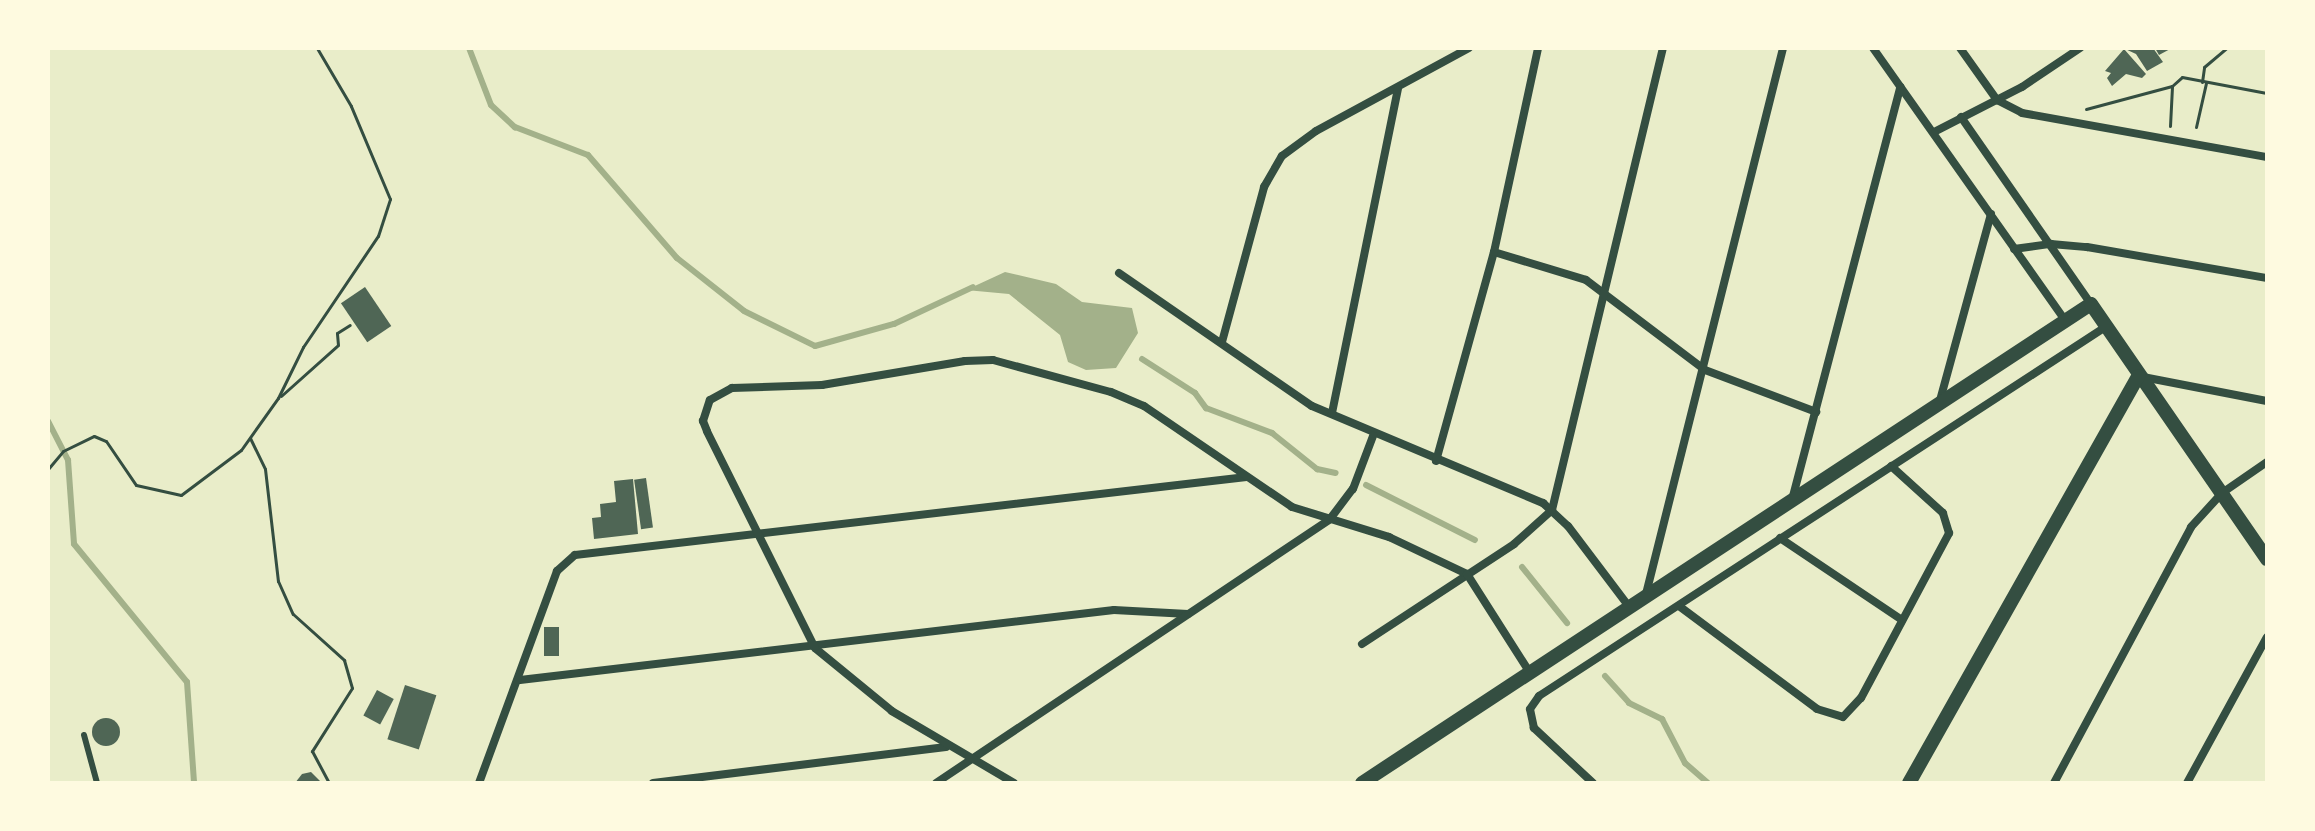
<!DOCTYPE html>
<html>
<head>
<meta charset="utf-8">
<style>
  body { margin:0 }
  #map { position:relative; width:2315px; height:831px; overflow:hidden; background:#e9edc9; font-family:"Fira Sans Condensed",sans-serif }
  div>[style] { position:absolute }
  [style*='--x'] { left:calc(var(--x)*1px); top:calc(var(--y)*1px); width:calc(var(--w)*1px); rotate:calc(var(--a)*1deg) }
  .water>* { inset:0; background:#a3b18a }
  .stream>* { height:6px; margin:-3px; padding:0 3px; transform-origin:3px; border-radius:3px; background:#a3b18a }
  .building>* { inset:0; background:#4f6655; transform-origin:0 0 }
  .round { border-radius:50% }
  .path>* { height:3px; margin:-1.5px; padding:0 1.5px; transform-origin:1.5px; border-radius:1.5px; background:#344e41 }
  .service>* { height:6px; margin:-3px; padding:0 3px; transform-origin:3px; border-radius:3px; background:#344e41 }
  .minor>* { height:8px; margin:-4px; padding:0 4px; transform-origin:4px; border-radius:4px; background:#344e41 }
  .tertiary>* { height:14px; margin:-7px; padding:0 7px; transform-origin:7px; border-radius:7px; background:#344e41 }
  span { translate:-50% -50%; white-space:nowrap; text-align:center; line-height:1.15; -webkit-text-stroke:6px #fefae0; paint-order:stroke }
  .frame { position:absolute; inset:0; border:50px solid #fefae0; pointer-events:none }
</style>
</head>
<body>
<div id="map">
  <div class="water">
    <i style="clip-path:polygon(1005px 272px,1056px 284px,1082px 302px,1132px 308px,1138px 333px,1116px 368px,1086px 370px,1068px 362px,1060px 335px,1009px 294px,966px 290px)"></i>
  </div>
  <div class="stream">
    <i style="--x:469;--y:48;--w:61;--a:68.9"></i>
    <i style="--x:491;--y:105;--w:33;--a:43"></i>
    <i style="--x:515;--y:127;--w:78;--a:21"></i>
    <i style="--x:588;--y:155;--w:136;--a:49.2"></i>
    <i style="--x:677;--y:258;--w:85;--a:38.3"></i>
    <i style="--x:744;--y:311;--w:79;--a:26.2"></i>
    <i style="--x:815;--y:346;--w:82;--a:-15.6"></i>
    <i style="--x:894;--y:324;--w:87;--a:-25.1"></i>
    <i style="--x:1142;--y:359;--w:63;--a:32.7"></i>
    <i style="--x:1195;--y:393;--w:19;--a:54"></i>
    <i style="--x:1206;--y:408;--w:71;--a:20.7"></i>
    <i style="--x:1272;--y:433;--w:58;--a:38.7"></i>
    <i style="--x:1317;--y:469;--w:19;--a:12"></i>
    <i style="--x:48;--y:421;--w:44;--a:62.9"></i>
    <i style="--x:68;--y:460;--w:84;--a:85.9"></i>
    <i style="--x:74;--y:544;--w:178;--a:50.7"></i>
    <i style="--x:187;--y:682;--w:101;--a:86"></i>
    <i style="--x:1366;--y:485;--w:122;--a:26.8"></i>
    <i style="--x:1522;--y:567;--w:72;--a:51.2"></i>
    <i style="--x:1605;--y:676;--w:36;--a:48"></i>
    <i style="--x:1629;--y:703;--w:37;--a:26"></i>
    <i style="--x:1662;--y:719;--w:50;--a:62.4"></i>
    <i style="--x:1685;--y:763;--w:30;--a:41"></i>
  </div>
  <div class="building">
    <i style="clip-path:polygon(2123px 48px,2153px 48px,2163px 62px,2147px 71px,2136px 54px)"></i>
    <i style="clip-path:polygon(2155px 48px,2172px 48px,2159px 55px)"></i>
    <i style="clip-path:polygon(2124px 49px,2146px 74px,2142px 78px,2126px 74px,2112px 86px,2107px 78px,2111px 73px,2105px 71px)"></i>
    <i style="left:365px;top:287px;width:47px;height:29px;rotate:56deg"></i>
    <i style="left:646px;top:478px;width:50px;height:12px;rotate:82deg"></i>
    <i style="clip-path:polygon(633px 479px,638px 534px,594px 539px,592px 518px,601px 517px,600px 504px,616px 502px,614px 481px)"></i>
    <i style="left:544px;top:627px;width:15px;height:29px"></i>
    <i style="left:405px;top:685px;width:33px;height:57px;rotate:18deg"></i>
    <i style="left:377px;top:690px;width:19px;height:29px;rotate:28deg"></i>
    <i class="round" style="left:92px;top:718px;width:28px;height:28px"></i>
    <i style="clip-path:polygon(311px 772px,322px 783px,295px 783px,302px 774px)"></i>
  </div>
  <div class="path">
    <i style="--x:2202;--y:82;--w:15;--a:-82"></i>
    <i style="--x:2204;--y:67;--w:30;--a:-40"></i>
    <i style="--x:2086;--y:109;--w:89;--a:-15"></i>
    <i style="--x:2172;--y:86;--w:13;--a:-42"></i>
    <i style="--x:2182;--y:77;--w:86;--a:10.7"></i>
    <i style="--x:2170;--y:126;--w:40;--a:-87.1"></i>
    <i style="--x:2196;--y:127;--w:45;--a:-77.2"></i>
    <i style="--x:281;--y:396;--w:76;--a:-41.8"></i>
    <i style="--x:338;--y:345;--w:12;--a:-95"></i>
    <i style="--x:337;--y:333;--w:15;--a:-32"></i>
    <i style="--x:250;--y:438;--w:34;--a:64"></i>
    <i style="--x:265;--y:469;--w:113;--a:83.4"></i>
    <i style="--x:278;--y:581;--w:36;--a:66"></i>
    <i style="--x:293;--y:614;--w:69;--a:42"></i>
    <i style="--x:344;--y:660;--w:29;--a:74"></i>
    <i style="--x:352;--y:688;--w:75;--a:122.4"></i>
    <i style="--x:312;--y:751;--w:36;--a:62"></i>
    <i style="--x:48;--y:469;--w:23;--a:-50"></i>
    <i style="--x:63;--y:451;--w:34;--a:-26"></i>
    <i style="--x:94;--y:436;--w:13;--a:23"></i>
    <i style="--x:106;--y:441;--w:53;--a:55.7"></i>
    <i style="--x:136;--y:485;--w:46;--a:12.5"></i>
    <i style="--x:181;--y:495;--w:75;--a:-36.9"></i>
    <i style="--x:241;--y:450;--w:64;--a:-54.6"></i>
    <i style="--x:278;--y:398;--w:57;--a:-63.9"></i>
    <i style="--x:303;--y:347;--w:134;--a:-56"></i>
    <i style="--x:378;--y:236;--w:39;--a:-72"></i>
    <i style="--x:390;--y:199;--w:101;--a:-112.8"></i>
    <i style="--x:351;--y:106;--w:67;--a:-120.4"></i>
  </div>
  <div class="service">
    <i style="--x:84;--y:735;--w:50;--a:74.8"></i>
  </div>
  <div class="minor">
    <i style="--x:1873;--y:48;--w:335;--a:54.8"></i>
    <i style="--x:1960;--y:48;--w:64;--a:54.6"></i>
    <i style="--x:1997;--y:100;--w:28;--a:27"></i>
    <i style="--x:2022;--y:113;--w:249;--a:10.2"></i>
    <i style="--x:1961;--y:117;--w:228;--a:55.2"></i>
    <i style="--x:1936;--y:131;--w:97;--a:-27.1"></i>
    <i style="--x:2022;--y:87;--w:70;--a:-33.9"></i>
    <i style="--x:2014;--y:249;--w:37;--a:-8"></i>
    <i style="--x:2051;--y:244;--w:36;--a:5"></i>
    <i style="--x:2087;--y:247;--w:183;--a:9.8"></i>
    <i style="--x:1494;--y:252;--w:96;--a:16.9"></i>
    <i style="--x:1586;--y:280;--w:149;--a:37.1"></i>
    <i style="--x:1705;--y:370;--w:119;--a:20.7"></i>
    <i style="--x:1119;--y:273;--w:234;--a:34.6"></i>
    <i style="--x:1312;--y:406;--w:251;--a:22.8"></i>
    <i style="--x:1543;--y:503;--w:34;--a:43"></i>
    <i style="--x:1568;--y:526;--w:103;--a:52.9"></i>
    <i style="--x:1222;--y:342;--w:161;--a:-74.8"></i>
    <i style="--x:1264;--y:187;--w:36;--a:-60"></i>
    <i style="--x:1282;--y:156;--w:42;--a:-36.3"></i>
    <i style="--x:1316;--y:131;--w:174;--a:-28.5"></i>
    <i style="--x:2143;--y:377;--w:126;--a:11"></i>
    <i style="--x:1939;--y:404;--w:197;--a:-74.7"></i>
    <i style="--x:1332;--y:413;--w:331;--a:-78.5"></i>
    <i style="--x:1436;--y:461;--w:217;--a:-74.5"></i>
    <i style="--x:1494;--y:252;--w:209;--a:-77.8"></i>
    <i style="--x:1792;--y:500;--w:427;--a:-75.3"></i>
    <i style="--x:1780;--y:538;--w:147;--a:33.9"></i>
    <i style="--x:1646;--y:594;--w:563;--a:-75.91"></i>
    <i style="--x:1679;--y:606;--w:172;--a:36.7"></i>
    <i style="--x:1817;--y:709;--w:27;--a:17"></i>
    <i style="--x:1843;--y:717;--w:26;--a:-47"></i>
    <i style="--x:1861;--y:698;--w:187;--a:-61.9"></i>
    <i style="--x:1949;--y:533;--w:21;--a:-107"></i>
    <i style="--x:1943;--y:513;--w:70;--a:-137.9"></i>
    <i style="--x:1362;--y:644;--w:182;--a:-33.3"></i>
    <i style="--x:1514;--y:544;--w:51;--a:-41.8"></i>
    <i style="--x:1552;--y:510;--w:475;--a:-76.5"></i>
    <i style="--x:520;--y:680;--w:598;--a:-6.72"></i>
    <i style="--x:1114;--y:610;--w:74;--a:3.1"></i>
    <i style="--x:479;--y:783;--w:226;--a:-69.8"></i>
    <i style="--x:557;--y:571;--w:24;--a:-42"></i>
    <i style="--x:575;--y:555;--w:676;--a:-6.63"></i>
    <i style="--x:653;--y:783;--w:295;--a:-7"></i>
    <i style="--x:936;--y:783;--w:474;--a:-33.8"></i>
    <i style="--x:1330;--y:519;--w:38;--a:-53"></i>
    <i style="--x:1353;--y:489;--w:57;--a:-69.3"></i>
    <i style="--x:1014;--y:783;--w:142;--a:-149.5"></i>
    <i style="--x:892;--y:711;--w:99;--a:-140.7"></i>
    <i style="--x:815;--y:648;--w:242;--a:-116.5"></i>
    <i style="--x:707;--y:431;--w:11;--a:-112"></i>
    <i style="--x:703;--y:421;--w:22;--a:-72"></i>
    <i style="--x:710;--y:400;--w:25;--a:-29"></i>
    <i style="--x:732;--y:388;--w:90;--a:-1.9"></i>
    <i style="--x:822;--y:385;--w:145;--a:-9.5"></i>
    <i style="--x:965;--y:361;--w:28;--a:-2"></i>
    <i style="--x:993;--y:360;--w:122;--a:15.2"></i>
    <i style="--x:1111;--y:392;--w:36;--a:23"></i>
    <i style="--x:1144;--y:406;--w:179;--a:34.3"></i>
    <i style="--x:1292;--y:507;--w:102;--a:17.2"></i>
    <i style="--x:1389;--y:537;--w:86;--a:25.4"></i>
    <i style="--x:1467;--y:574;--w:117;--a:57.5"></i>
    <i style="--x:1593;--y:783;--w:81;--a:-137"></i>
    <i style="--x:1534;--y:728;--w:19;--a:-102"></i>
    <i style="--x:1530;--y:709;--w:16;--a:-55"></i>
    <i style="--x:1539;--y:696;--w:678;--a:-33.08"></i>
    <i style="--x:2054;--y:783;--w:290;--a:-61.8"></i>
    <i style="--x:2191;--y:527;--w:46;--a:-47.6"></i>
    <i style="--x:2222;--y:493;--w:55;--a:-34.6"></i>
    <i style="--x:2187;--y:783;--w:166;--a:-61.3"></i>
  </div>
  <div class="tertiary">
    <i style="--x:1362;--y:783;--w:872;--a:-33.31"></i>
    <i style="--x:2091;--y:304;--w:310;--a:55.4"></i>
    <i style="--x:1909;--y:783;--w:467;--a:-60.6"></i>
  </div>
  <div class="frame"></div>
</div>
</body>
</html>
